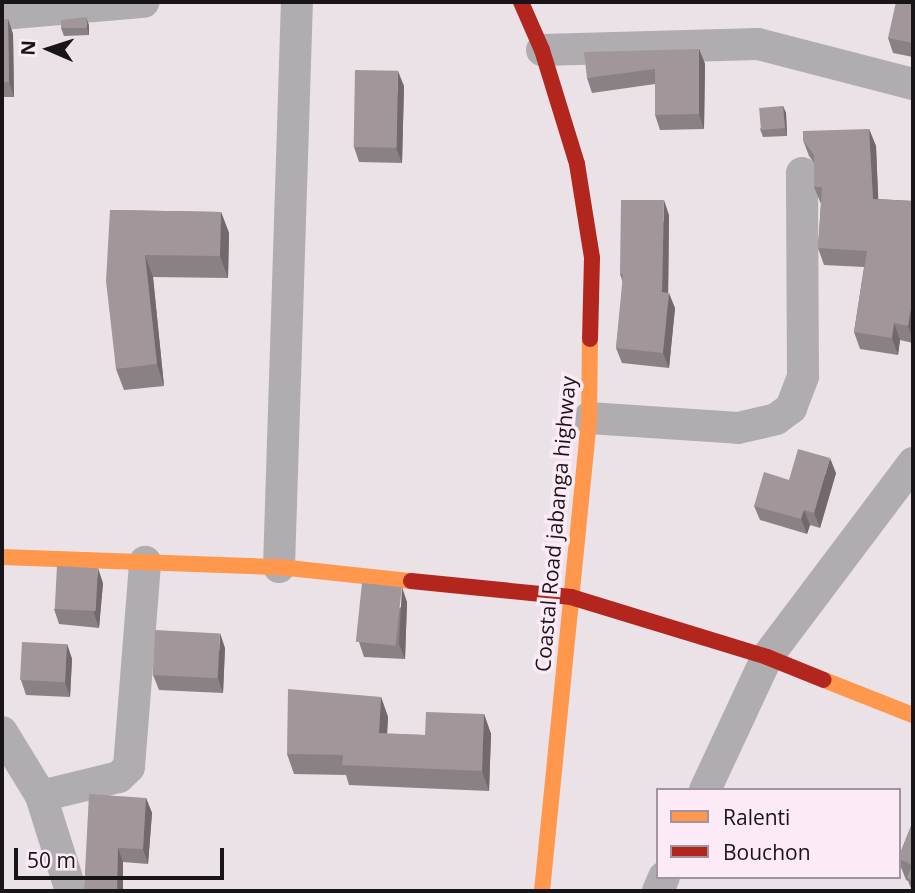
<!DOCTYPE html>
<html>
<head>
<meta charset="utf-8">
<style>
  body { margin:0 }
  #map { position:relative; width:915px; height:893px; overflow:hidden; background:#ebe2e7; font-family:"Open Sans",sans-serif }
  div>[style] { position:absolute }
  [style*='--x'] { left:calc(var(--x)*1px); top:calc(var(--y)*1px); width:calc(var(--w)*1px); rotate:calc(var(--a)*1deg) }
  .street>* { height:32px; margin:-16px; padding:0 16px; transform-origin:16px; border-radius:16px; background:#b0adb0 }
  .slow>* { height:16px; margin:-8px; padding:0 8px; transform-origin:8px; border-radius:8px; background:#ff974d }
  .jam>* { height:16px; margin:-8px; padding:0 8px; transform-origin:8px; border-radius:8px; background:#b3261e }
  .wall>* { inset:0; background:#8a8184 }
  .shaded-wall>* { inset:0; background:#71696c }
  .building>* { inset:0; background:#a1969a; transform-origin:0 0 }
  span { translate:-50% -50%; white-space:nowrap; text-align:center; line-height:1.15; -webkit-text-stroke:7px #fcebf6; paint-order:stroke }
  .street-label { font-size:21px; color:#191417 }
  .frame { position:absolute; inset:0; border:4px solid #191417; pointer-events:none }
  .legend { position:absolute; left:656px; top:788px; width:245px; height:91px; box-sizing:border-box; background:#fcebf6; border:2px solid #a1959d; margin:0; padding:9px 12px; list-style:none; font-size:21px; color:#191417 }
  .legend li { display:flex; align-items:center; gap:14px; height:35px }
  .legend b { width:35px; border:2px solid #a1959d }
  .north { position:absolute; left:14px; top:14px; width:70px; height:70px; -webkit-text-stroke:5px #fcebf6; paint-order:stroke; rotate:273deg; font-size:19px; font-weight:700; line-height:28px; text-align:center; color:#191417 }
  .north::after { content:''; display:block; margin:auto; width:24px; height:32px; background:#191417; clip-path:polygon(50% 0,100% 100%,50% 72%,0 100%) }
  .scale { position:absolute; left:14px; top:848px; width:210px; height:32px; box-sizing:border-box; border:4px solid #191417; border-top:0; padding-left:9px; font-size:21px; line-height:24px; white-space:nowrap; color:#191417; -webkit-text-stroke:5px #fcebf6; paint-order:stroke }
</style>
</head>
<body>
<div id="map">
  <div class="street">
    <i style="--x:2;--y:14;--w:142;--a:-4.9"></i>
    <i style="--x:542;--y:50;--w:216;--a:-1.6"></i>
    <i style="--x:758;--y:44;--w:160;--a:14.5"></i>
    <i style="--x:589;--y:418;--w:149;--a:3.8"></i>
    <i style="--x:738;--y:428;--w:39;--a:-13"></i>
    <i style="--x:776;--y:419;--w:19;--a:-36"></i>
    <i style="--x:791;--y:408;--w:34;--a:-69"></i>
    <i style="--x:803;--y:376;--w:203;--a:-90.3"></i>
    <i style="--x:279;--y:567;--w:565;--a:-88.18"></i>
    <i style="--x:2;--y:732;--w:75;--a:58.6"></i>
    <i style="--x:41;--y:796;--w:100;--a:72.5"></i>
    <i style="--x:705;--y:790;--w:147;--a:-65"></i>
    <i style="--x:767;--y:657;--w:243;--a:-53"></i>
    <i style="--x:41;--y:796;--w:80;--a:-13.7"></i>
    <i style="--x:119;--y:777;--w:14;--a:-45"></i>
    <i style="--x:129;--y:767;--w:206;--a:-85.5"></i>
    <i style="--x:658;--y:891;--w:15;--a:-67"></i>
  </div>
  <div class="slow">
    <i style="--x:2;--y:557;--w:277;--a:2.1"></i>
    <i style="--x:279;--y:567;--w:133;--a:6.1"></i>
    <i style="--x:824;--y:680;--w:96;--a:21.5"></i>
    <i style="--x:542;--y:891;--w:475;--a:-84.3"></i>
    <i style="--x:589;--y:418;--w:79;--a:-89.3"></i>
  </div>
  <div class="jam">
    <i style="--x:521;--y:2;--w:52;--a:66.4"></i>
    <i style="--x:542;--y:50;--w:119;--a:72.9"></i>
    <i style="--x:577;--y:164;--w:95;--a:80.9"></i>
    <i style="--x:592;--y:258;--w:81;--a:91.4"></i>
    <i style="--x:411;--y:581;--w:161;--a:5.7"></i>
    <i style="--x:571;--y:597;--w:205;--a:17"></i>
    <i style="--x:767;--y:657;--w:61;--a:22"></i>
  </div>
  <div class="wall">
    <i style="clip-path:polygon(913px 2px,913px 57px,893px 53px,888px 38px)"></i>
    <i style="clip-path:polygon(2px 19px,8px 19px,13px 34px,14px 97px,2px 97px)"></i>
    <i style="clip-path:polygon(89px 25px,89px 35px,64px 36px,61px 28px)"></i>
    <i style="clip-path:polygon(699px 49px,705px 64px,704px 129px,660px 130px,655px 115px,655px 84px,592px 93px,587px 78px)"></i>
    <i style="clip-path:polygon(404px 86px,402px 163px,359px 162px,354px 147px)"></i>
    <i style="clip-path:polygon(783px 106px,786px 113px,787px 136px,763px 137px,760px 129px)"></i>
    <i style="clip-path:polygon(869px 129px,876px 146px,878px 199px,913px 201px,913px 343px,900px 340px,898px 355px,860px 349px,854px 332px,864px 267px,824px 265px,818px 248px,821px 204px,814px 187px,814px 163px,809px 156px,803px 140px)"></i>
    <i style="clip-path:polygon(110px 210px,221px 212px,229px 233px,228px 278px,153px 277px,164px 386px,124px 390px,116px 369px)"></i>
    <i style="clip-path:polygon(669px 215px,668px 293px,675px 308px,669px 368px,622px 363px,616px 348px,623px 283px,620px 274px)"></i>
    <i style="clip-path:polygon(836px 473px,820px 528px,810px 525px,807px 534px,760px 520px,754px 506px,789px 480px)"></i>
    <i style="clip-path:polygon(103px 583px,99px 628px,59px 624px,54px 609px)"></i>
    <i style="clip-path:polygon(407px 602px,405px 659px,364px 657px,359px 642px)"></i>
    <i style="clip-path:polygon(67px 644px,72px 659px,70px 697px,26px 695px,21px 680px)"></i>
    <i style="clip-path:polygon(225px 648px,223px 693px,159px 690px,153px 675px)"></i>
    <i style="clip-path:polygon(381px 697px,388px 717px,387px 734px,425px 735px,484px 714px,491px 734px,489px 791px,349px 785px,346px 775px,294px 774px,287px 754px)"></i>
    <i style="clip-path:polygon(146px 798px,152px 813px,148px 864px,123px 862px,123px 891px,84px 891px)"></i>
    <i style="clip-path:polygon(913px 821px,913px 891px,912px 891px,908px 881px,906px 880px,899px 862px,899px 856px)"></i>
  </div>
  <div class="shaded-wall">
    <i style="clip-path:polygon(86px 17px,89px 25px,89px 35px,87px 28px)"></i>
    <i style="clip-path:polygon(8px 19px,13px 34px,14px 97px,9px 82px)"></i>
    <i style="clip-path:polygon(699px 49px,705px 64px,704px 129px,699px 114px)"></i>
    <i style="clip-path:polygon(398px 71px,404px 86px,402px 163px,396px 148px)"></i>
    <i style="clip-path:polygon(783px 106px,786px 113px,787px 136px,785px 128px)"></i>
    <i style="clip-path:polygon(869px 129px,876px 146px,879px 216px,873px 199px)"></i>
    <i style="clip-path:polygon(664px 200px,669px 215px,668px 306px,669px 293px,675px 308px,669px 368px,663px 353px,662px 292px)"></i>
    <i style="clip-path:polygon(221px 212px,229px 233px,228px 278px,220px 256px)"></i>
    <i style="clip-path:polygon(145px 255px,153px 277px,164px 386px,157px 364px)"></i>
    <i style="clip-path:polygon(913px 296px,913px 340px,908px 326px)"></i>
    <i style="clip-path:polygon(894px 323px,900px 340px,898px 355px,892px 338px)"></i>
    <i style="clip-path:polygon(830px 458px,836px 473px,820px 528px,814px 513px)"></i>
    <i style="clip-path:polygon(804px 510px,810px 525px,807px 534px,801px 519px)"></i>
    <i style="clip-path:polygon(98px 568px,103px 583px,99px 628px,94px 613px)"></i>
    <i style="clip-path:polygon(402px 587px,407px 602px,405px 659px,399px 644px)"></i>
    <i style="clip-path:polygon(220px 633px,225px 648px,223px 693px,218px 678px)"></i>
    <i style="clip-path:polygon(67px 644px,72px 659px,70px 697px,65px 682px)"></i>
    <i style="clip-path:polygon(381px 697px,388px 717px,386px 753px,379px 733px)"></i>
    <i style="clip-path:polygon(484px 714px,491px 734px,489px 791px,482px 771px)"></i>
    <i style="clip-path:polygon(146px 798px,152px 813px,148px 864px,143px 849px)"></i>
    <i style="clip-path:polygon(118px 848px,123px 862px,123px 891px,117px 891px)"></i>
  </div>
  <div class="building">
    <i style="clip-path:polygon(896px 2px,913px 2px,913px 43px,888px 38px)"></i>
    <i style="clip-path:polygon(86px 17px,87px 28px,61px 28px,61px 20px)"></i>
    <i style="clip-path:polygon(2px 19px,8px 19px,9px 82px,2px 82px)"></i>
    <i style="clip-path:polygon(699px 49px,699px 114px,655px 115px,655px 69px,587px 78px,584px 52px)"></i>
    <i style="left:355px;top:70px;width:43px;height:77px;rotate:1deg"></i>
    <i style="left:783px;top:106px;width:22px;height:24px;rotate:85deg"></i>
    <i style="clip-path:polygon(869px 129px,873px 199px,913px 201px,913px 296px,908px 326px,894px 323px,892px 338px,854px 332px,867px 251px,818px 248px,822px 187px,814px 187px,814px 155px,803px 140px,803px 131px)"></i>
    <i style="clip-path:polygon(621px 200px,664px 200px,662px 292px,669px 293px,663px 353px,616px 348px,623px 274px,620px 274px)"></i>
    <i style="clip-path:polygon(110px 210px,221px 212px,220px 256px,145px 255px,157px 364px,116px 369px,106px 281px)"></i>
    <i style="clip-path:polygon(798px 449px,830px 458px,814px 513px,804px 510px,801px 519px,754px 506px,764px 472px,789px 480px)"></i>
    <i style="left:57px;top:566px;width:41px;height:43px;rotate:3deg"></i>
    <i style="left:362px;top:583px;width:40px;height:59px;rotate:6deg"></i>
    <i style="left:155px;top:630px;width:65px;height:45px;rotate:3deg"></i>
    <i style="left:22px;top:642px;width:45px;height:38px;rotate:3deg"></i>
    <i style="clip-path:polygon(288px 689px,381px 697px,379px 733px,425px 735px,426px 712px,484px 714px,482px 771px,342px 765px,343px 755px,287px 754px)"></i>
    <i style="clip-path:polygon(89px 794px,146px 798px,143px 849px,118px 848px,117px 891px,84px 891px)"></i>
    <i style="clip-path:polygon(913px 821px,913px 881px,907px 878px,912px 865px,899px 859px,899px 856px)"></i>
  </div>
  <div class="street-label">
    <span style="left:555px;top:524px;rotate:-85deg">Coastal Road jabanga highway</span>
  </div>
  <div class="frame"></div>
  <ul class="legend">
  <li><b style="height:9px;background:#ff974d"></b>Ralenti</li>
  <li><b style="height:9px;background:#b3261e"></b>Bouchon</li>
  </ul>
  <div class="north">N</div>
  <div class="scale">50 m</div>
</div>
</body>
</html>
